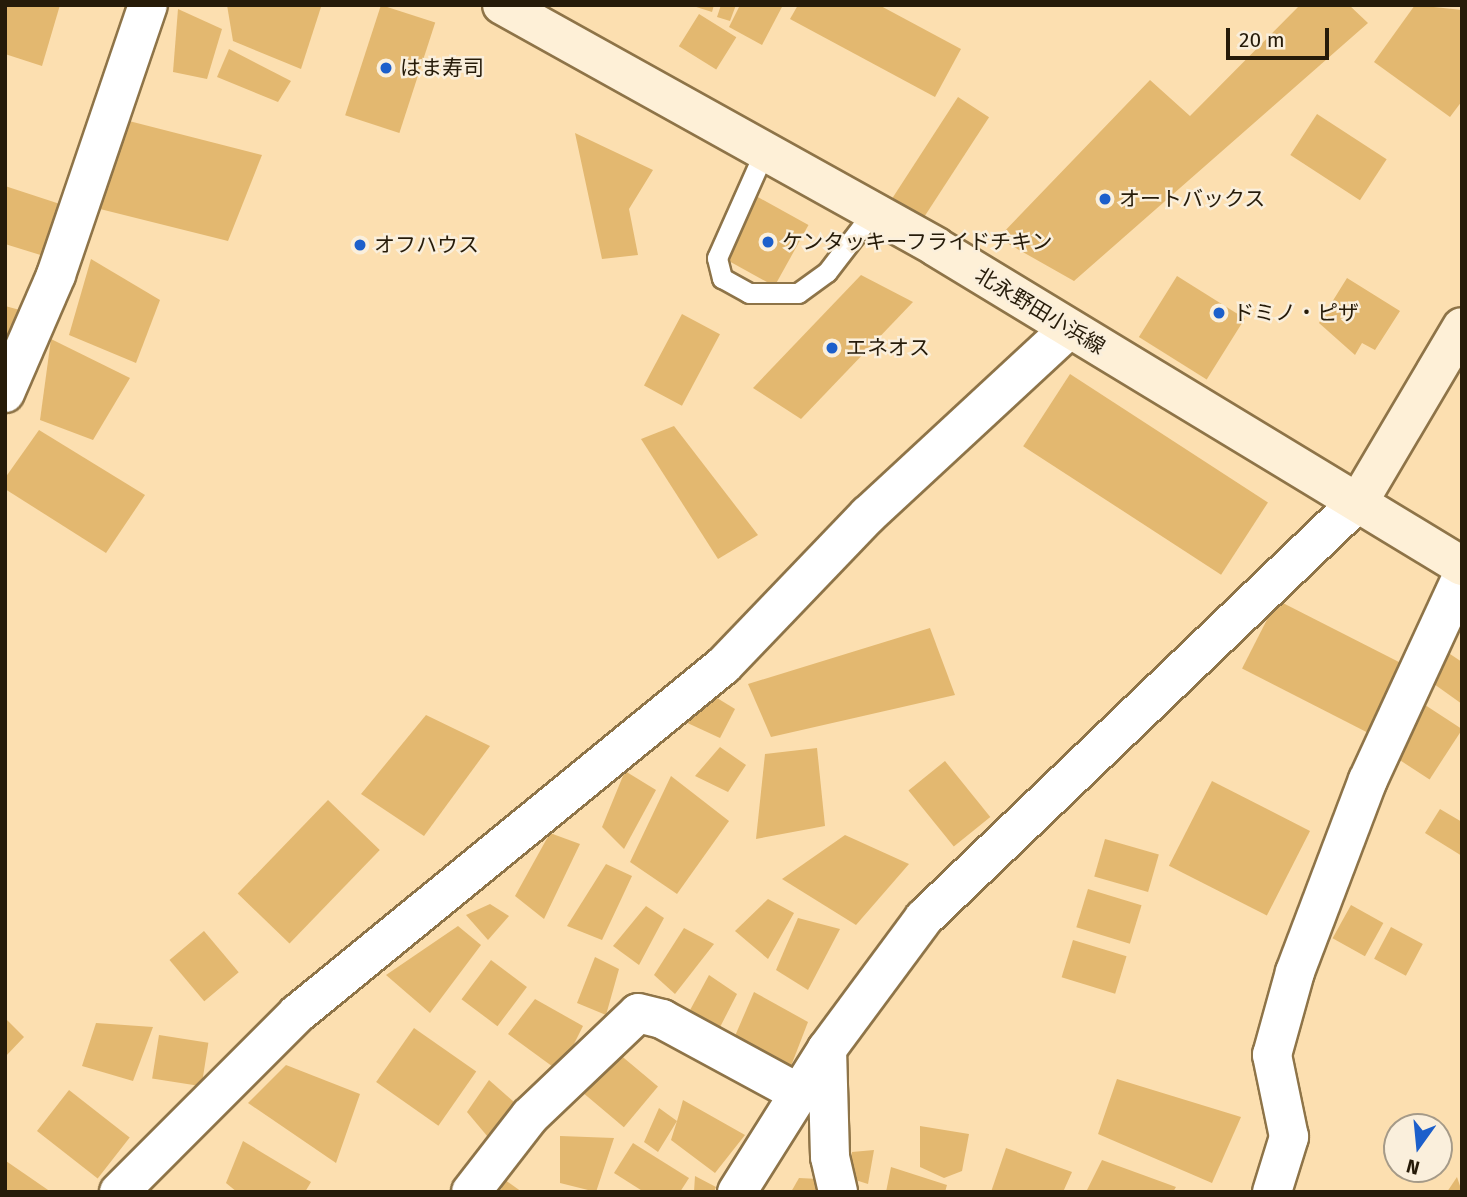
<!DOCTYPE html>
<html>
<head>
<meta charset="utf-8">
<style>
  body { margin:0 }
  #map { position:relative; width:1467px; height:1197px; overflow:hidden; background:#fcdfb0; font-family:"Fira Sans","Noto Sans JP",sans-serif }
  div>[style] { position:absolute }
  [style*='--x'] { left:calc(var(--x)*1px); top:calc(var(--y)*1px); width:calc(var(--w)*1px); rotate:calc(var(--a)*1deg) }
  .building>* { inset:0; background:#e3b870; transform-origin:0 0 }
  .roads { filter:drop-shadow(2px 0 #8e7448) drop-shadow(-2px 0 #8e7448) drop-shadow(0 2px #8e7448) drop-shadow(0 -2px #8e7448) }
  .lane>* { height:19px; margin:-9.5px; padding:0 9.5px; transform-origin:9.5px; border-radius:9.5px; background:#fff }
  .street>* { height:38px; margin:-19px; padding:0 19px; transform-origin:19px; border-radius:19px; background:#fff }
  .secondary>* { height:38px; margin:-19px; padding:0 19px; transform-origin:19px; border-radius:19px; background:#fef0d7 }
  .dots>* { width:19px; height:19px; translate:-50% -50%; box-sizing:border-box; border:4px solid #faefdc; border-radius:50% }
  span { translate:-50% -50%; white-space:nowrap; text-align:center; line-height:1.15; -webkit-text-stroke:5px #faefdc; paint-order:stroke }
  .poi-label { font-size:21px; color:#261b09 }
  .left { translate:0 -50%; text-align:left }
  .street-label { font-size:21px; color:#261b09 }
  .frame { position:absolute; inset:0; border:7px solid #261b09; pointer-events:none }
  .north { position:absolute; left:1383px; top:1113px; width:70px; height:70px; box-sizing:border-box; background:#faefdc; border:2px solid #a59a88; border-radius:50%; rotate:195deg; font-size:19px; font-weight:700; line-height:28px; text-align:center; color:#261b09 }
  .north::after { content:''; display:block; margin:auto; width:24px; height:32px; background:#1c5fcb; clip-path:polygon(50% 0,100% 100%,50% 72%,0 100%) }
  .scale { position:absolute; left:1226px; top:28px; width:103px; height:32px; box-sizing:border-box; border:4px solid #261b09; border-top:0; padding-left:9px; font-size:21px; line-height:24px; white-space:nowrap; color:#261b09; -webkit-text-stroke:5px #faefdc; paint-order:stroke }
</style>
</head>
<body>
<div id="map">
  <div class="building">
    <i style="clip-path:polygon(5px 5px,60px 5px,42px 66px,5px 54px)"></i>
    <i style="clip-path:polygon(227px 5px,321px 7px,301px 69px,233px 41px)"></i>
    <i style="left:381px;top:5px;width:57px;height:116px;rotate:18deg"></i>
    <i style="clip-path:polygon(690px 5px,714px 5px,712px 12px)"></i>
    <i style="clip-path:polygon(721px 5px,736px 5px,730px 21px,717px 17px)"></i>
    <i style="clip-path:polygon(740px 5px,783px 5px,762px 45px,729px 27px)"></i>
    <i style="clip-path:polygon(798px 5px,879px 5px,961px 49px,935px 97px,790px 19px)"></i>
    <i style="clip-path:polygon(1300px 5px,1349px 5px,1368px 23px,1074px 281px,998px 238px,1150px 80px,1190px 116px)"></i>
    <i style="clip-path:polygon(1415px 5px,1462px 10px,1462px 101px,1450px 117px,1374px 62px)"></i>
    <i style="clip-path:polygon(178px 9px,222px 29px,207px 79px,173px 72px)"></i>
    <i style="left:699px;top:14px;width:44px;height:38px;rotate:32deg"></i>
    <i style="clip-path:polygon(229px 49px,291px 81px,278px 102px,217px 77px)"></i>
    <i style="left:958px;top:97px;width:37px;height:123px;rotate:33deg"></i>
    <i style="left:1317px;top:114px;width:83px;height:49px;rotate:33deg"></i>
    <i style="clip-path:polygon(129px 121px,262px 155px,228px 241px,96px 208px)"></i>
    <i style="clip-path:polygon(575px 133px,653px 170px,629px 209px,638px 255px,602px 259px)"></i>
    <i style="clip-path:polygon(5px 186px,63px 205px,47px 257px,5px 244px)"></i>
    <i style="left:756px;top:196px;width:60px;height:70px;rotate:29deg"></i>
    <i style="clip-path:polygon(91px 259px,160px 300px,136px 363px,69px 335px)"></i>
    <i style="clip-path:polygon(861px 275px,913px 302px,801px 419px,753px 388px)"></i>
    <i style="left:1177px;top:276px;width:80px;height:72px;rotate:32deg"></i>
    <i style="clip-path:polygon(1347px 278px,1400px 311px,1375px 350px,1362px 343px,1355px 355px,1319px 323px)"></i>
    <i style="clip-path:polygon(5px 306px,20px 310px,18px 336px,5px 335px)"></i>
    <i style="left:682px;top:314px;width:43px;height:81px;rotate:28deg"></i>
    <i style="clip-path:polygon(51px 339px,130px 378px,93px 440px,40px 420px)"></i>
    <i style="left:1070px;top:374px;width:236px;height:86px;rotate:33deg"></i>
    <i style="clip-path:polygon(674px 426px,758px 535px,718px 559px,641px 439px)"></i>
    <i style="clip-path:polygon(39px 430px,145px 495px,106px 553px,5px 489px,5px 478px)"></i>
    <i style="left:1277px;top:600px;width:144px;height:77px;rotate:27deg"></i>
    <i style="clip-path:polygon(930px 628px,955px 695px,771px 737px,748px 684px)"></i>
    <i style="clip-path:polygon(1447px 652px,1462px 662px,1462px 704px,1427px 679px)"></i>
    <i style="clip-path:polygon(704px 690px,735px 709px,720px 738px,681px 720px)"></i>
    <i style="left:1422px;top:703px;width:48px;height:60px;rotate:33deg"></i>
    <i style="clip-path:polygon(426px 715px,490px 746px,424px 836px,361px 794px)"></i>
    <i style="clip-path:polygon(720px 747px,746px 765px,728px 792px,695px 776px)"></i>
    <i style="clip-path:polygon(817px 748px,825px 826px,756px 839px,765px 754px)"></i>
    <i style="left:945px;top:761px;width:72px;height:47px;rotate:51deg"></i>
    <i style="clip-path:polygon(625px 771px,656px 790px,624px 849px,602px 827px)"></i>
    <i style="clip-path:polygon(671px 776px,729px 821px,677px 894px,630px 862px)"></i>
    <i style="left:1212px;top:781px;width:110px;height:95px;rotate:27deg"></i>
    <i style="left:328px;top:800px;width:72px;height:130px;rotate:44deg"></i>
    <i style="clip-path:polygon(1440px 809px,1462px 822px,1462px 856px,1425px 833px)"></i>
    <i style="clip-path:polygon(550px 833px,580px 844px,544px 919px,515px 896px)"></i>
    <i style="clip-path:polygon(845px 835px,909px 864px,856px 925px,782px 879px)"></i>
    <i style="left:1105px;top:839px;width:56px;height:39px;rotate:16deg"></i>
    <i style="clip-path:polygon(606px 864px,632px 876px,602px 940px,567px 926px)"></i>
    <i style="left:1088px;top:889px;width:56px;height:40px;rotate:17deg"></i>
    <i style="clip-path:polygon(768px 899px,794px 913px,768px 959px,735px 931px)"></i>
    <i style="clip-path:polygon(490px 904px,509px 916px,488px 940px,466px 915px)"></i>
    <i style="left:1351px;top:905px;width:37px;height:38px;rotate:29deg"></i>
    <i style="clip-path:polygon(646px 906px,664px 918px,639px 965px,613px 946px)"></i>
    <i style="clip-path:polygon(798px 918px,840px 929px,808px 990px,776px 970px)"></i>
    <i style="clip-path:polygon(458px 926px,481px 945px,430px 1013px,386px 975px)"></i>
    <i style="left:1391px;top:927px;width:36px;height:36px;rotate:28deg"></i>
    <i style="clip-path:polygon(684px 928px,714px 944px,675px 994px,654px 975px)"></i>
    <i style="left:204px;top:931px;width:54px;height:45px;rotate:50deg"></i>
    <i style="left:1073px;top:940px;width:56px;height:39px;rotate:17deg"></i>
    <i style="clip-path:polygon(595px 957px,619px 969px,606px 1015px,577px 1003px)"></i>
    <i style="left:491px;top:960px;width:45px;height:49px;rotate:37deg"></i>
    <i style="clip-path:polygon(709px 975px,737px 994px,717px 1033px,689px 1012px)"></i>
    <i style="clip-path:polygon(754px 992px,808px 1022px,791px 1066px,735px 1036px)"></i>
    <i style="clip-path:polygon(535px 999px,583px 1026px,560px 1072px,508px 1034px)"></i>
    <i style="clip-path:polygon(5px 1018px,24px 1037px,5px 1057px)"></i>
    <i style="clip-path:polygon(96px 1023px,153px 1027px,133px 1081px,82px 1066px)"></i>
    <i style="left:414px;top:1028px;width:76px;height:66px;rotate:35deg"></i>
    <i style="left:159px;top:1035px;width:50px;height:44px;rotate:9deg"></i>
    <i style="left:612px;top:1048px;width:60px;height:53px;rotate:40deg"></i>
    <i style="clip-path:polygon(286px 1065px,360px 1094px,336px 1163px,248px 1103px)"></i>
    <i style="clip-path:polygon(1117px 1079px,1241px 1117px,1212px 1183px,1098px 1134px)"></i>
    <i style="clip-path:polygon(489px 1080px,530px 1116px,498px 1149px,467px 1112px)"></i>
    <i style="left:69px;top:1090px;width:77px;height:52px;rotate:38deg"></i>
    <i style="clip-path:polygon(683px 1100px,745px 1135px,715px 1173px,671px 1140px,677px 1121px,658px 1152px,644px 1142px,659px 1108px,677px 1121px)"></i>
    <i style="clip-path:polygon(920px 1126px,969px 1134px,962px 1171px,944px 1178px,920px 1167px)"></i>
    <i style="clip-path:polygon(560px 1136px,614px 1138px,596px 1192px,560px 1183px)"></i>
    <i style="clip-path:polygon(243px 1141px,311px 1182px,305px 1192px,237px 1192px,226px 1183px)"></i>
    <i style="clip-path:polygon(633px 1143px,689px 1178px,680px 1192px,644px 1192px,614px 1173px)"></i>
    <i style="clip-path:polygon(1006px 1148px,1072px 1172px,1063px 1192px,991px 1192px)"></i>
    <i style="clip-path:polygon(874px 1150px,868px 1184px,849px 1178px,852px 1152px)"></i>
    <i style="clip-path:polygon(1102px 1160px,1176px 1187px,1173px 1192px,1086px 1192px)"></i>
    <i style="clip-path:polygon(6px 1161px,51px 1192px,5px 1192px)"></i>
    <i style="clip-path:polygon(891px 1167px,947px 1185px,945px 1192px,886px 1192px)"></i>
    <i style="clip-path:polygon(695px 1176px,716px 1187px,714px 1192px,694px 1192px)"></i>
    <i style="clip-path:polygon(1457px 1177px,1462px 1192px,1447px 1192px)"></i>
    <i style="clip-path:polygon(799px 1178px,819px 1179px,821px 1192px,791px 1192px)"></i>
    <i style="clip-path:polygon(505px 1180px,522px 1192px,500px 1192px)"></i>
  </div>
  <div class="roads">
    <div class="lane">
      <i style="--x:765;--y:150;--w:118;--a:114"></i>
      <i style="--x:717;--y:258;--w:21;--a:76"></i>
      <i style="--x:722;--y:278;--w:31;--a:29"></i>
      <i style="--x:749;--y:293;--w:49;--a:0"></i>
      <i style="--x:798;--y:293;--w:36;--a:-36"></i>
      <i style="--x:827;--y:272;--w:76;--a:-52.5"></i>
    </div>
    <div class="street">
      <i style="--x:5;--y:393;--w:129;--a:-66.6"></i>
      <i style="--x:56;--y:275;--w:285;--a:-71.2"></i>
      <i style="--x:827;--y:1049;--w:108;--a:88.4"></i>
      <i style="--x:830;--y:1157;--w:36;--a:77"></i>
      <i style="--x:119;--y:1192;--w:252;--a:-45"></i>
      <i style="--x:297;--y:1014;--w:551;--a:-39.26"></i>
      <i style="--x:724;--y:665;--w:208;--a:-46.2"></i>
      <i style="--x:868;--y:515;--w:274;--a:-42.8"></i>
      <i style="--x:471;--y:1192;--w:96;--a:-52.2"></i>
      <i style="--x:530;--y:1116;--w:149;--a:-43.6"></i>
      <i style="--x:638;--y:1013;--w:25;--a:14"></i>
      <i style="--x:662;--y:1019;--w:157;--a:28.5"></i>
      <i style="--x:737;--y:1192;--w:169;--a:-57.8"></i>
      <i style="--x:827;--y:1049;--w:163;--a:-53.5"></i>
      <i style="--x:924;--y:918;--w:603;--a:-43.79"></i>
      <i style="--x:1272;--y:1192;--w:58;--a:-72.8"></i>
      <i style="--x:1289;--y:1137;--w:84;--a:-101.7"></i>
      <i style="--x:1272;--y:1055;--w:86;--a:-74.5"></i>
      <i style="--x:1295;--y:972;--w:205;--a:-69.2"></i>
      <i style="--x:1368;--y:780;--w:224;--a:-65.2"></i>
    </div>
    <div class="secondary">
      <i style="--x:502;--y:5;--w:497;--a:29.1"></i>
      <i style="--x:936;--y:247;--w:615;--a:31.24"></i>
      <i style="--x:1359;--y:501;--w:202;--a:-59.4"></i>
    </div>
  </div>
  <div class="dots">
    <i style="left:386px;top:68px;background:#1c5fcb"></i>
    <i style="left:1105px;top:199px;background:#1c5fcb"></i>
    <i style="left:768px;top:242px;background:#1c5fcb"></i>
    <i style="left:360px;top:245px;background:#1c5fcb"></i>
    <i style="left:1219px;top:313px;background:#1c5fcb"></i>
    <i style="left:832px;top:348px;background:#1c5fcb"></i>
  </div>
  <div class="poi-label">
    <span class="left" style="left:400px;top:68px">はま寿司</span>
    <span class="left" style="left:1119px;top:199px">オートバックス</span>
    <span class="left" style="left:782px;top:242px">ケンタッキーフライドチキン</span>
    <span class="left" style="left:374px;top:245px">オフハウス</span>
    <span class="left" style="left:1233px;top:313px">ドミノ・ピザ</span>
    <span class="left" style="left:846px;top:348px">エネオス</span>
  </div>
  <div class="street-label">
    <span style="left:1040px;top:311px;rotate:31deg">北永野田小浜線</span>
  </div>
  <div class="frame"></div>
  <div class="north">N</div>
  <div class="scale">20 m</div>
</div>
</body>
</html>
